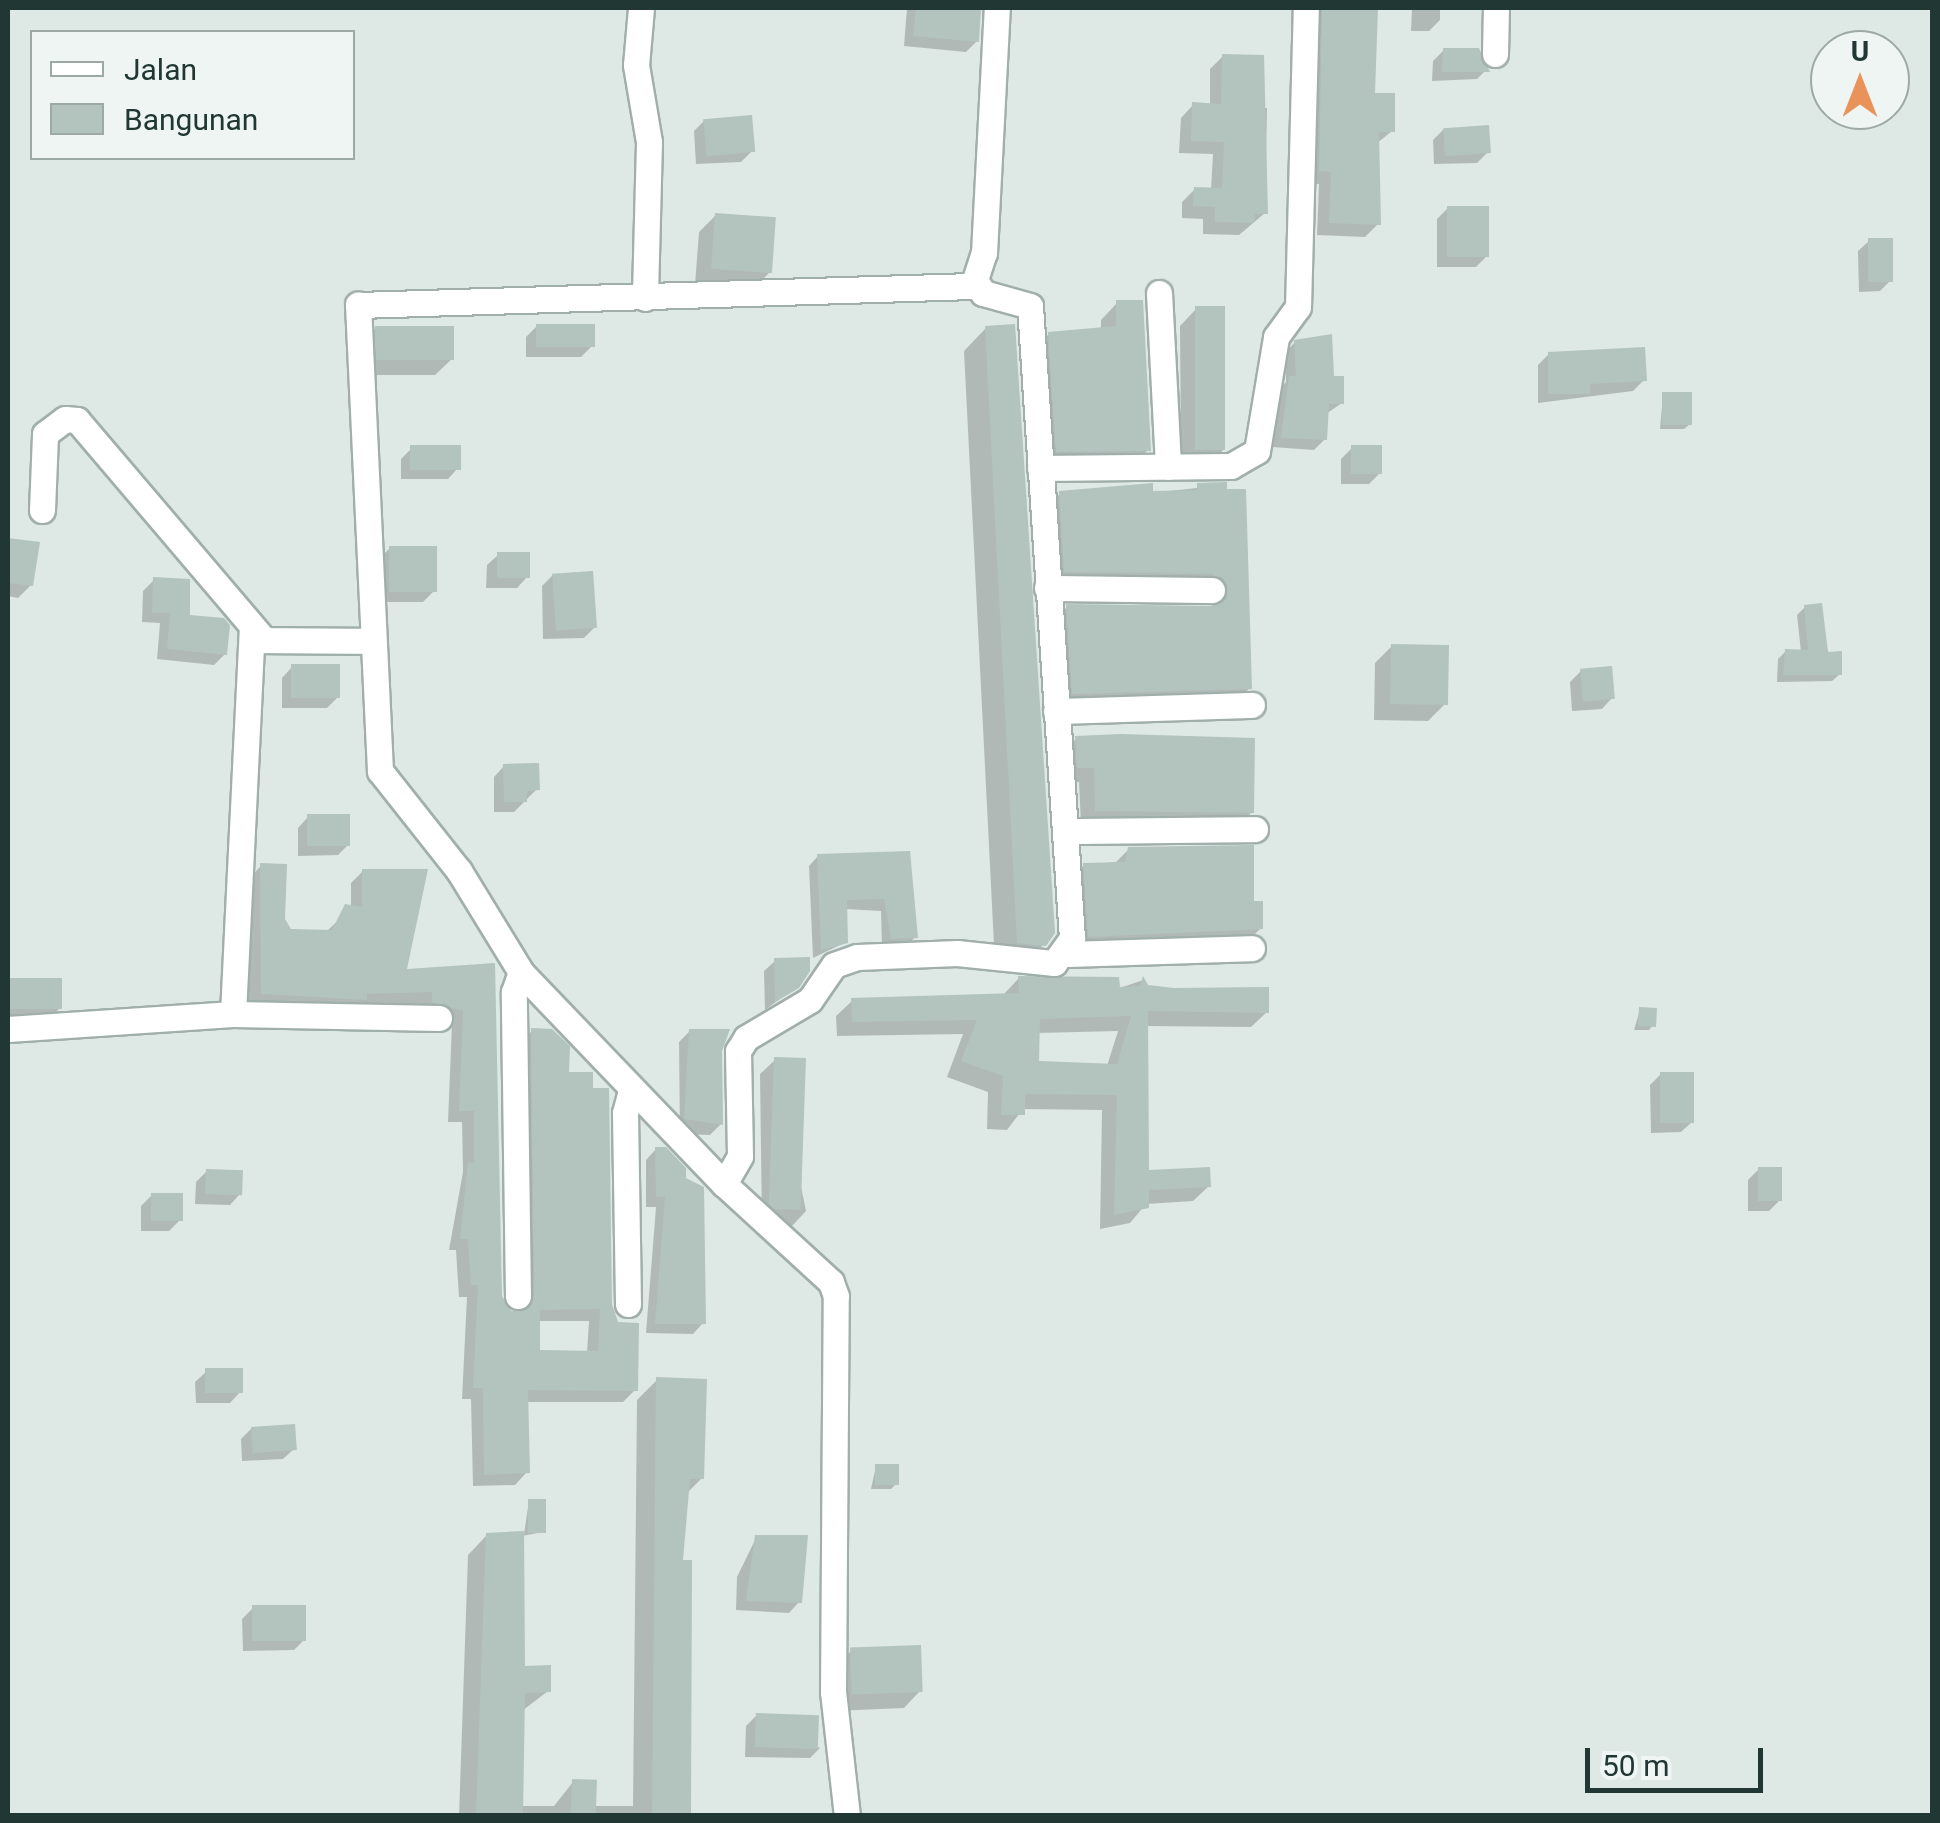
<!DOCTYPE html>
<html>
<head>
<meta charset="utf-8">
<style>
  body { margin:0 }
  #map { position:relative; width:1940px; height:1823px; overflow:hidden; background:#dee8e5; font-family:Roboto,sans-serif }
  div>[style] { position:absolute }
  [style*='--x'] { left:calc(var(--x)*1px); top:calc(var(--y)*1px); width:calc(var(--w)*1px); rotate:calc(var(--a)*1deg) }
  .shadow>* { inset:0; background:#0003 }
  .building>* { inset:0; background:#b3c3be; transform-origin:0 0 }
  .roads { filter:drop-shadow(2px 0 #a1afac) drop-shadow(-2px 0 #a1afac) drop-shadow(0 2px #a1afac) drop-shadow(0 -2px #a1afac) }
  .minor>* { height:25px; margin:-12.5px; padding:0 12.5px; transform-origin:12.5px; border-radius:12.5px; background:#fff }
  span { translate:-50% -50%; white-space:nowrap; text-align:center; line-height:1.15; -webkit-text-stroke:10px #eef5f3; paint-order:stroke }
  .frame { position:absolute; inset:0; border:10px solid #203734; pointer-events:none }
  .legend { position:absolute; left:30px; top:30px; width:325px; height:130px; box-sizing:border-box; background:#eef5f3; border:2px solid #9ca9a7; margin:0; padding:12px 18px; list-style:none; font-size:30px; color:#203734 }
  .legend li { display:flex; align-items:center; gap:20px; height:50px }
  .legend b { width:50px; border:2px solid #9ca9a7 }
  .north { position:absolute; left:1810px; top:30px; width:100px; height:100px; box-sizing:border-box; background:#eef5f3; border:2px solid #9ca9a7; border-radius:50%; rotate:0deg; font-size:28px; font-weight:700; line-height:40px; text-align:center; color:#203734 }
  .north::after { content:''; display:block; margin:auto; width:35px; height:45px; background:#e9935b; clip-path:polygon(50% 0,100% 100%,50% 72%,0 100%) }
  .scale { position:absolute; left:1585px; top:1748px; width:178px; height:45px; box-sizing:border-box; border:5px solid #203734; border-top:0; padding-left:12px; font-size:30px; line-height:35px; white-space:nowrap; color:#203734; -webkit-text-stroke:8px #eef5f3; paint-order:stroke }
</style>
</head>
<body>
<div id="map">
  <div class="shadow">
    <i style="clip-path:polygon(907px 8px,981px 8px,977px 41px,966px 52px,904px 46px)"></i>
    <i style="clip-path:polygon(1304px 8px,1375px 8px,1372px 96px,1392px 131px,1376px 144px,1378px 224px,1365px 237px,1317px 235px,1319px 184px,1307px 183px)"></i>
    <i style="clip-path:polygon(1412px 8px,1440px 8px,1440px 20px,1429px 31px,1411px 31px)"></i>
    <i style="clip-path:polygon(1444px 50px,1487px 69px,1477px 79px,1432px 81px,1433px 61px)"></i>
    <i style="clip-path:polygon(1223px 56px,1260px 108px,1267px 108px,1265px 213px,1239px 235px,1203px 234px,1203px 219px,1182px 218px,1182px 202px,1195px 189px,1211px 190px,1213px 154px,1179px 153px,1181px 118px,1193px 105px,1210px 106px,1210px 69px)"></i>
    <i style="clip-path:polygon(705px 120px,752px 151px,741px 162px,696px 164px,694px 131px)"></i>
    <i style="clip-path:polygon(1444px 129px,1488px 152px,1477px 163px,1434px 164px,1433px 140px)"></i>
    <i style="clip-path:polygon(1448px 208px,1487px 256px,1476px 267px,1437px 267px,1437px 219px)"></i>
    <i style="clip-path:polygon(716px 215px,770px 272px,753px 289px,695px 285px,699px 232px)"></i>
    <i style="clip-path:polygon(1869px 241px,1891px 280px,1880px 291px,1859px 292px,1858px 251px)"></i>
    <i style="clip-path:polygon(1117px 303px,1148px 450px,1132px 466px,1040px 467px,1032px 351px,1049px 334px,1101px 330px,1101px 320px)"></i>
    <i style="clip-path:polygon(1196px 309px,1224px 449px,1208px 465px,1181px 466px,1180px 326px)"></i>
    <i style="clip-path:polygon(537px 326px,592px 346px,581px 357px,526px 357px,526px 337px)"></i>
    <i style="clip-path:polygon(376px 328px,452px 359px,435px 375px,361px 375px,360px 345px)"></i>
    <i style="clip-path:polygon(986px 328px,1044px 944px,1021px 967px,995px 965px,964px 351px)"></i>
    <i style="clip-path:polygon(1295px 342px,1331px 378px,1342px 403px,1326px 414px,1325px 439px,1314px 450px,1272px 447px,1279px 389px,1286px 382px,1285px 353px)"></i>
    <i style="clip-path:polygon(1549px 354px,1644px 380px,1633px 391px,1538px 403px,1538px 365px)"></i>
    <i style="clip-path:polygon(1663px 395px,1689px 425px,1684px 429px,1660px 429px)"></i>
    <i style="clip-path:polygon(412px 448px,458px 468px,448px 479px,401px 479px,401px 459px)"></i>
    <i style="clip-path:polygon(1352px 448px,1380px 473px,1369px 484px,1341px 484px,1341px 459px)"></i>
    <i style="clip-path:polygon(1225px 485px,1250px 688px,1234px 703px,1062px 708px,1052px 622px,1067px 607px,1215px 606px,1197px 588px,1050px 586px,1045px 508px,1060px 494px,1111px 492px,1117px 486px,1150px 486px,1150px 493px)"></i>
    <i style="clip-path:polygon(8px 540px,37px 544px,31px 585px,18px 598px,8px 596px)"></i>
    <i style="clip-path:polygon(390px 548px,434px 591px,423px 602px,379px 602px,379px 559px)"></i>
    <i style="clip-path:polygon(498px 555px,527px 577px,517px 588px,486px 588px,487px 565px)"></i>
    <i style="clip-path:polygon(553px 575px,595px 627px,584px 638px,543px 639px,542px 586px)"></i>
    <i style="clip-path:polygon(154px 580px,225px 654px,214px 665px,157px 659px,160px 623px,142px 622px,143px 591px)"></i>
    <i style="clip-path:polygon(1805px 607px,1840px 674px,1832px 681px,1777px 682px,1778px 659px,1786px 651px,1801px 652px,1797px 615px)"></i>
    <i style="clip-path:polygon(1392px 646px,1445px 704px,1428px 721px,1374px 720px,1375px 663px)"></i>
    <i style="clip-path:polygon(292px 667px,338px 697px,327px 708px,282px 708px,282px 678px)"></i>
    <i style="clip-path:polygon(1581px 671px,1612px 698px,1602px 709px,1572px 711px,1570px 682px)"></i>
    <i style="clip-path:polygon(1076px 739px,1252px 812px,1236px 827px,1081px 825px,1079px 782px,1062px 783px,1060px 754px)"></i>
    <i style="clip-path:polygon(504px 766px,537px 789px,514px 812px,494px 812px,494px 777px)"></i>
    <i style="clip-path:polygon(308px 817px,348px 845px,338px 855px,298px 856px,298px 828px)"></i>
    <i style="clip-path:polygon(1129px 849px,1251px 904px,1261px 928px,1247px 942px,1076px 949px,1071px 878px,1084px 865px,1116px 862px)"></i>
    <i style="clip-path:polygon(908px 854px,915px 937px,906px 947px,882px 948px,881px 911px,845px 909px,846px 942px,813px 958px,809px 866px,818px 856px)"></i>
    <i style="clip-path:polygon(evenodd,261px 866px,289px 932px,326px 932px,351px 908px,351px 883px,363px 871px,404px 972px,493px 966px,499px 1297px,510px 1313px,523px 1310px,519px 1043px,532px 1031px,567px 1074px,609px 1305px,635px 1390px,623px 1402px,526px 1402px,527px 1472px,515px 1485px,473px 1486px,471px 1399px,462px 1399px,467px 1297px,459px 1297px,456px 1250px,449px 1250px,463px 1172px,462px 1122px,448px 1122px,452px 1023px,420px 1014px,420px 1003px,331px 1011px,249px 1006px,249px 878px,261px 866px,537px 1321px,589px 1321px,587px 1353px,537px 1353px,537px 1321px)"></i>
    <i style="clip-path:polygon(775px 961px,797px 986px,765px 1010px,764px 971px)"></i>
    <i style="clip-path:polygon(evenodd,1019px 978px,1117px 989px,1143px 980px,1147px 988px,1267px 1012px,1251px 1027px,1146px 1026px,1146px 1172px,1209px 1186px,1193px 1201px,1146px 1204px,1130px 1223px,1100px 1229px,1102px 1110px,1023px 1109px,1007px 1130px,987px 1129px,988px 1092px,947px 1077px,963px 1034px,837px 1036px,836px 1016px,852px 1001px,1004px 994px,1019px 978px,1118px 1031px,1107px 1066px,1037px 1064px,1037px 1033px,1118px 1031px)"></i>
    <i style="clip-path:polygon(59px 981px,60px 1008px,49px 1019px,8px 1022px,8px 982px)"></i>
    <i style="clip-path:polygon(1640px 1010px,1653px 1025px,1649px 1030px,1634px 1030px)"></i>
    <i style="clip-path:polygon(690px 1031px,719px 1051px,721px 1124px,710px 1135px,680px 1134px,679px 1042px)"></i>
    <i style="clip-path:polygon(775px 1060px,806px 1211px,792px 1226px,762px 1223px,760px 1074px)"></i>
    <i style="clip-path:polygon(1661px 1074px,1692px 1122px,1681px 1132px,1651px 1133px,1650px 1085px)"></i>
    <i style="clip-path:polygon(656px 1149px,703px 1323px,693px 1334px,646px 1333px,656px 1207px,646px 1207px,646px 1160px)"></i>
    <i style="clip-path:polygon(1759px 1169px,1780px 1200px,1769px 1211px,1748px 1211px,1748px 1180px)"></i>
    <i style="clip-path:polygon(207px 1171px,240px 1194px,230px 1205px,195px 1204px,196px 1182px)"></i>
    <i style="clip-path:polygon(152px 1195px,180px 1220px,169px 1231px,141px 1231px,141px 1206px)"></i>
    <i style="clip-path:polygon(206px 1372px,240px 1392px,230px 1403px,196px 1403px,195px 1382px)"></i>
    <i style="clip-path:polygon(657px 1380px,702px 1478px,686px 1494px,680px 1562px,688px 1816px,459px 1816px,468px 1555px,487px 1535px,524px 1534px,529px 1501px,543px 1532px,522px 1536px,523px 1669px,548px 1691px,522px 1711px,521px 1806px,554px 1806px,573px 1782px,594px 1806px,633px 1806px,637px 1400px)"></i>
    <i style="clip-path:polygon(252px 1428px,294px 1449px,283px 1459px,242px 1461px,241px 1439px)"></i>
    <i style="clip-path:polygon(876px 1466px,896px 1484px,891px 1489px,871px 1489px)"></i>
    <i style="clip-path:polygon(756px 1538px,799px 1602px,789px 1613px,736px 1610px,737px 1577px)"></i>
    <i style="clip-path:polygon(253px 1608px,305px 1639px,294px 1650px,243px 1651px,242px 1619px)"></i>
    <i style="clip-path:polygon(851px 1651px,920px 1691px,904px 1708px,834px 1711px,834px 1668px)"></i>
    <i style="clip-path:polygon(757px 1715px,820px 1748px,810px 1758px,745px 1757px,746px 1726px)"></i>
  </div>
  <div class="building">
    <i style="clip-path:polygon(916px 8px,981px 8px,979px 42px,913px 36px)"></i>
    <i style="clip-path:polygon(1322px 8px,1378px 8px,1375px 93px,1395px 93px,1395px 132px,1379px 132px,1381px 225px,1329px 223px,1331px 172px,1319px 171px)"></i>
    <i style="clip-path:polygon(1443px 48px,1479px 48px,1490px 72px,1442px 72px)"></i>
    <i style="clip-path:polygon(1222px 54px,1264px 55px,1268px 214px,1255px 214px,1254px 223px,1215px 222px,1215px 207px,1193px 206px,1194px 187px,1222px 188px,1224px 142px,1191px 141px,1192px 102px,1221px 104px)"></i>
    <i style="left:752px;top:115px;width:37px;height:49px;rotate:85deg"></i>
    <i style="left:1489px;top:125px;width:28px;height:46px;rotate:86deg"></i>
    <i style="left:1447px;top:206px;width:42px;height:51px"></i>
    <i style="left:715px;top:213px;width:61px;height:56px;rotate:4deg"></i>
    <i style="left:1868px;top:238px;width:25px;height:44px"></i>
    <i style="clip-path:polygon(1116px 300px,1143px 300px,1151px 451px,1056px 452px,1048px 332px,1116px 326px)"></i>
    <i style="left:1195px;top:306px;width:30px;height:144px"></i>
    <i style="left:536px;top:324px;width:59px;height:23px"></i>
    <i style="clip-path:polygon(1015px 324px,1055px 933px,1046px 946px,1017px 943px,985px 326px)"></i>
    <i style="left:375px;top:326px;width:79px;height:34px"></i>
    <i style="clip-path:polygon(1332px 334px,1334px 376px,1344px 376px,1344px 404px,1329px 404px,1327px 440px,1281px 438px,1289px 376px,1296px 376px,1294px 340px)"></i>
    <i style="clip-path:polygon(1645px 347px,1647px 381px,1590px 384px,1590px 394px,1548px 394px,1548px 352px)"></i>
    <i style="left:1662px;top:392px;width:30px;height:33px"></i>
    <i style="left:410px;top:445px;width:51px;height:25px"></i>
    <i style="left:1351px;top:445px;width:31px;height:29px"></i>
    <i style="clip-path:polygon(1227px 482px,1227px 489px,1246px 489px,1252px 689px,1072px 694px,1066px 604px,1212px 606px,1228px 589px,1212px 574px,1064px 572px,1059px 491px,1153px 483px,1153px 491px,1197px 490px,1197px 483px)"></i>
    <i style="clip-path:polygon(8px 538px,40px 542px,33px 586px,8px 583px)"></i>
    <i style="left:389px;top:546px;width:48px;height:46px"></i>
    <i style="left:497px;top:552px;width:33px;height:26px"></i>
    <i style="left:593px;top:571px;width:57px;height:41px;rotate:86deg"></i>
    <i style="clip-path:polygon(153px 577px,190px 579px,190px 615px,224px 618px,230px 625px,227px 655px,167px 649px,170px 613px,152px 613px)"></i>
    <i style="clip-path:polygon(1822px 603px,1828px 652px,1842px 651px,1842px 675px,1783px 675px,1785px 649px,1808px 650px,1804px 605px)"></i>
    <i style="left:1391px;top:644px;width:58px;height:60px;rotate:1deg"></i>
    <i style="left:291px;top:664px;width:49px;height:34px"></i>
    <i style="left:1612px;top:666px;width:33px;height:32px;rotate:85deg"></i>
    <i style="clip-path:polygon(1121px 734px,1255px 738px,1254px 813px,1095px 811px,1094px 768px,1077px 768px,1075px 736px)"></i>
    <i style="clip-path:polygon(539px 763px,540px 790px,527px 791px,527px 802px,504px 802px,503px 764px)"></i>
    <i style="left:307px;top:814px;width:43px;height:32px"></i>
    <i style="clip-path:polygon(1254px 845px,1254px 901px,1263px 901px,1263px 929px,1088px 937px,1083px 863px,1125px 862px,1128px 847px)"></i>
    <i style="clip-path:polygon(910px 851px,918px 938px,891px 939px,884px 899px,847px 900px,848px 943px,821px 950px,817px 854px)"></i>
    <i style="clip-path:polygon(evenodd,260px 863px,287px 864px,285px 919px,291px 929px,332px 930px,345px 904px,362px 907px,362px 869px,428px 869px,407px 969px,495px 963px,502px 1296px,511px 1311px,527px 1309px,534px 1296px,531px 1028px,552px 1029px,570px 1046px,569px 1072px,593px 1072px,593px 1088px,609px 1088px,612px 1304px,618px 1322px,639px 1323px,638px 1391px,528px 1390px,530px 1473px,484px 1475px,483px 1388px,473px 1388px,478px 1285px,471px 1285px,468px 1239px,460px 1239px,468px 1162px,474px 1163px,474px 1111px,459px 1111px,463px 1011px,432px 1002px,432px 992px,367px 994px,367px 1000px,261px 994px,260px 863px,600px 1309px,598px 1351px,540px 1350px,540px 1310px,600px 1309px)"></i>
    <i style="clip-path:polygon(810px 957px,810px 971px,799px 988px,775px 1002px,774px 958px)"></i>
    <i style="clip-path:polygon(evenodd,1018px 976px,1119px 977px,1120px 987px,1140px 986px,1143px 976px,1148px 985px,1174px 988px,1269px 987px,1269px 1013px,1148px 1011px,1149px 1170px,1210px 1167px,1211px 1187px,1149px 1190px,1149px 1208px,1114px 1215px,1117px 1095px,1025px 1094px,1025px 1115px,1001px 1115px,1003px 1076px,961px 1061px,977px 1020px,852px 1022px,851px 998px,1019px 993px,1018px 976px,1131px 1016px,1117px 1064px,1039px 1061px,1040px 1019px,1131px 1016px)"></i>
    <i style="left:62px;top:978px;width:31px;height:54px;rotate:90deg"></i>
    <i style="left:1639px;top:1007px;width:18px;height:19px;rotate:3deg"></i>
    <i style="clip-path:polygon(689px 1029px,730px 1029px,722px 1051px,723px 1125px,684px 1119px)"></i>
    <i style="left:774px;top:1057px;width:32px;height:152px;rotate:2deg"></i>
    <i style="left:1660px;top:1072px;width:34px;height:51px"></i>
    <i style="clip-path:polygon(655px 1147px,666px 1147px,686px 1168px,686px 1178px,704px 1187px,706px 1324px,655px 1324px,665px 1197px,656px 1197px)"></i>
    <i style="left:1758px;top:1167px;width:24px;height:34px"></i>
    <i style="left:206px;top:1169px;width:37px;height:25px;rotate:2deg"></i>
    <i style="left:151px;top:1193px;width:32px;height:28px"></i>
    <i style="left:243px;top:1368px;width:25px;height:38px;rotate:90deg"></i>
    <i style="clip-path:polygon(656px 1377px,707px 1379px,704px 1479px,690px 1479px,683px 1560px,692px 1560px,691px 1816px,652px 1816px)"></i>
    <i style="left:295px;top:1424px;width:26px;height:44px;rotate:86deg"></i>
    <i style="left:875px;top:1464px;width:24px;height:21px"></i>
    <i style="left:528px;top:1499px;width:18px;height:34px"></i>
    <i style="clip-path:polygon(524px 1531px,525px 1666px,551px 1665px,551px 1692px,525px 1693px,523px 1816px,476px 1816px,486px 1533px)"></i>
    <i style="clip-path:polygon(755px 1535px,808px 1535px,802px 1603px,746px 1601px)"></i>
    <i style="left:252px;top:1605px;width:54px;height:36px"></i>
    <i style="left:921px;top:1645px;width:47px;height:71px;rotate:88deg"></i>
    <i style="left:756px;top:1713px;width:63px;height:34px;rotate:2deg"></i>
    <i style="left:572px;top:1779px;width:25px;height:37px;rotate:2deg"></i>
  </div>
  <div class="roads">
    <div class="minor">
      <i style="--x:641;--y:8;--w:57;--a:95"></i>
      <i style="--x:636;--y:65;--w:78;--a:80.4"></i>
      <i style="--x:649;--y:142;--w:156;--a:91.5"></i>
      <i style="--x:1495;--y:54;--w:46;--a:-88.8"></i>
      <i style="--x:1159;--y:293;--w:174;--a:87"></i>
      <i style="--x:1040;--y:468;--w:191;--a:-0.6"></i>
      <i style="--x:1231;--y:466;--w:30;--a:-30"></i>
      <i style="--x:1257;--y:451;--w:116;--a:-80.5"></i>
      <i style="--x:1276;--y:337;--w:37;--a:-54"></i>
      <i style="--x:1298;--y:307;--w:299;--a:-88.5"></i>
      <i style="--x:42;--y:510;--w:76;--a:-87.7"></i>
      <i style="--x:45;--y:434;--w:25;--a:-37"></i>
      <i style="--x:65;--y:419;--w:12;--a:5"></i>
      <i style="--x:77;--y:420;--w:289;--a:49.6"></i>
      <i style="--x:264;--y:640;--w:107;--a:0.5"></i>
      <i style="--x:1047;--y:588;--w:165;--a:0.7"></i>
      <i style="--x:1056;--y:711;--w:196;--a:-1.8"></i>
      <i style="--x:1066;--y:831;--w:189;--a:-0.6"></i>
      <i style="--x:1065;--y:954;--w:187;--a:-1.8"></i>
      <i style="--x:233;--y:1014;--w:384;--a:-87.2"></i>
      <i style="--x:8;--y:1029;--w:225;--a:-3.8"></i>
      <i style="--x:233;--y:1014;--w:206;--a:1.1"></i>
      <i style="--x:724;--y:1184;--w:32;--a:-60"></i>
      <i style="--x:740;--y:1156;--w:105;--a:-91.1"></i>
      <i style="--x:738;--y:1051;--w:15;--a:-58"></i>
      <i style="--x:746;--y:1038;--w:74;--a:-30.7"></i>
      <i style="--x:810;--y:1000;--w:42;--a:-55.6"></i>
      <i style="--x:834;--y:965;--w:24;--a:-19"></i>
      <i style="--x:857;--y:957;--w:100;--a:-2.3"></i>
      <i style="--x:957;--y:953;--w:98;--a:5.9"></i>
      <i style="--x:1054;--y:963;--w:31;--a:-54"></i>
      <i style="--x:1072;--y:938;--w:633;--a:-93.8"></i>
      <i style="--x:1030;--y:306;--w:49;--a:-164.5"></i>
      <i style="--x:983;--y:293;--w:12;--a:-121"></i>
      <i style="--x:518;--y:1296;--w:304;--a:-90.8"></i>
      <i style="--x:514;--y:992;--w:21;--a:-71"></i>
      <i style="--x:628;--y:1304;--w:191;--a:-90.9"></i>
      <i style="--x:625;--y:1113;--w:24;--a:-75"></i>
      <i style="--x:847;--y:1816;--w:125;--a:-96.4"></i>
      <i style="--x:833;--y:1692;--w:396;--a:-89.6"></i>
      <i style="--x:836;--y:1296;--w:15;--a:-110"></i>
      <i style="--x:831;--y:1282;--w:145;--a:-137.5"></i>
      <i style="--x:724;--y:1184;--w:294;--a:-133.8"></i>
      <i style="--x:521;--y:972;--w:119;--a:-121.5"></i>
      <i style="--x:459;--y:871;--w:127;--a:-128.3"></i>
      <i style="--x:380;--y:771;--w:467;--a:-92.7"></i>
      <i style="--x:358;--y:305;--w:615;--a:-1.77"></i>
      <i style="--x:973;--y:286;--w:35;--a:-72"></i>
      <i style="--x:984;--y:253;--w:245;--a:-87"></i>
    </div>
  </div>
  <div class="frame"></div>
  <ul class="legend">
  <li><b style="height:12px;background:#fff"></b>Jalan</li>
  <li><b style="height:28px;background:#b3c3be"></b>Bangunan</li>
  </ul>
  <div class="north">U</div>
  <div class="scale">50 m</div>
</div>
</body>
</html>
